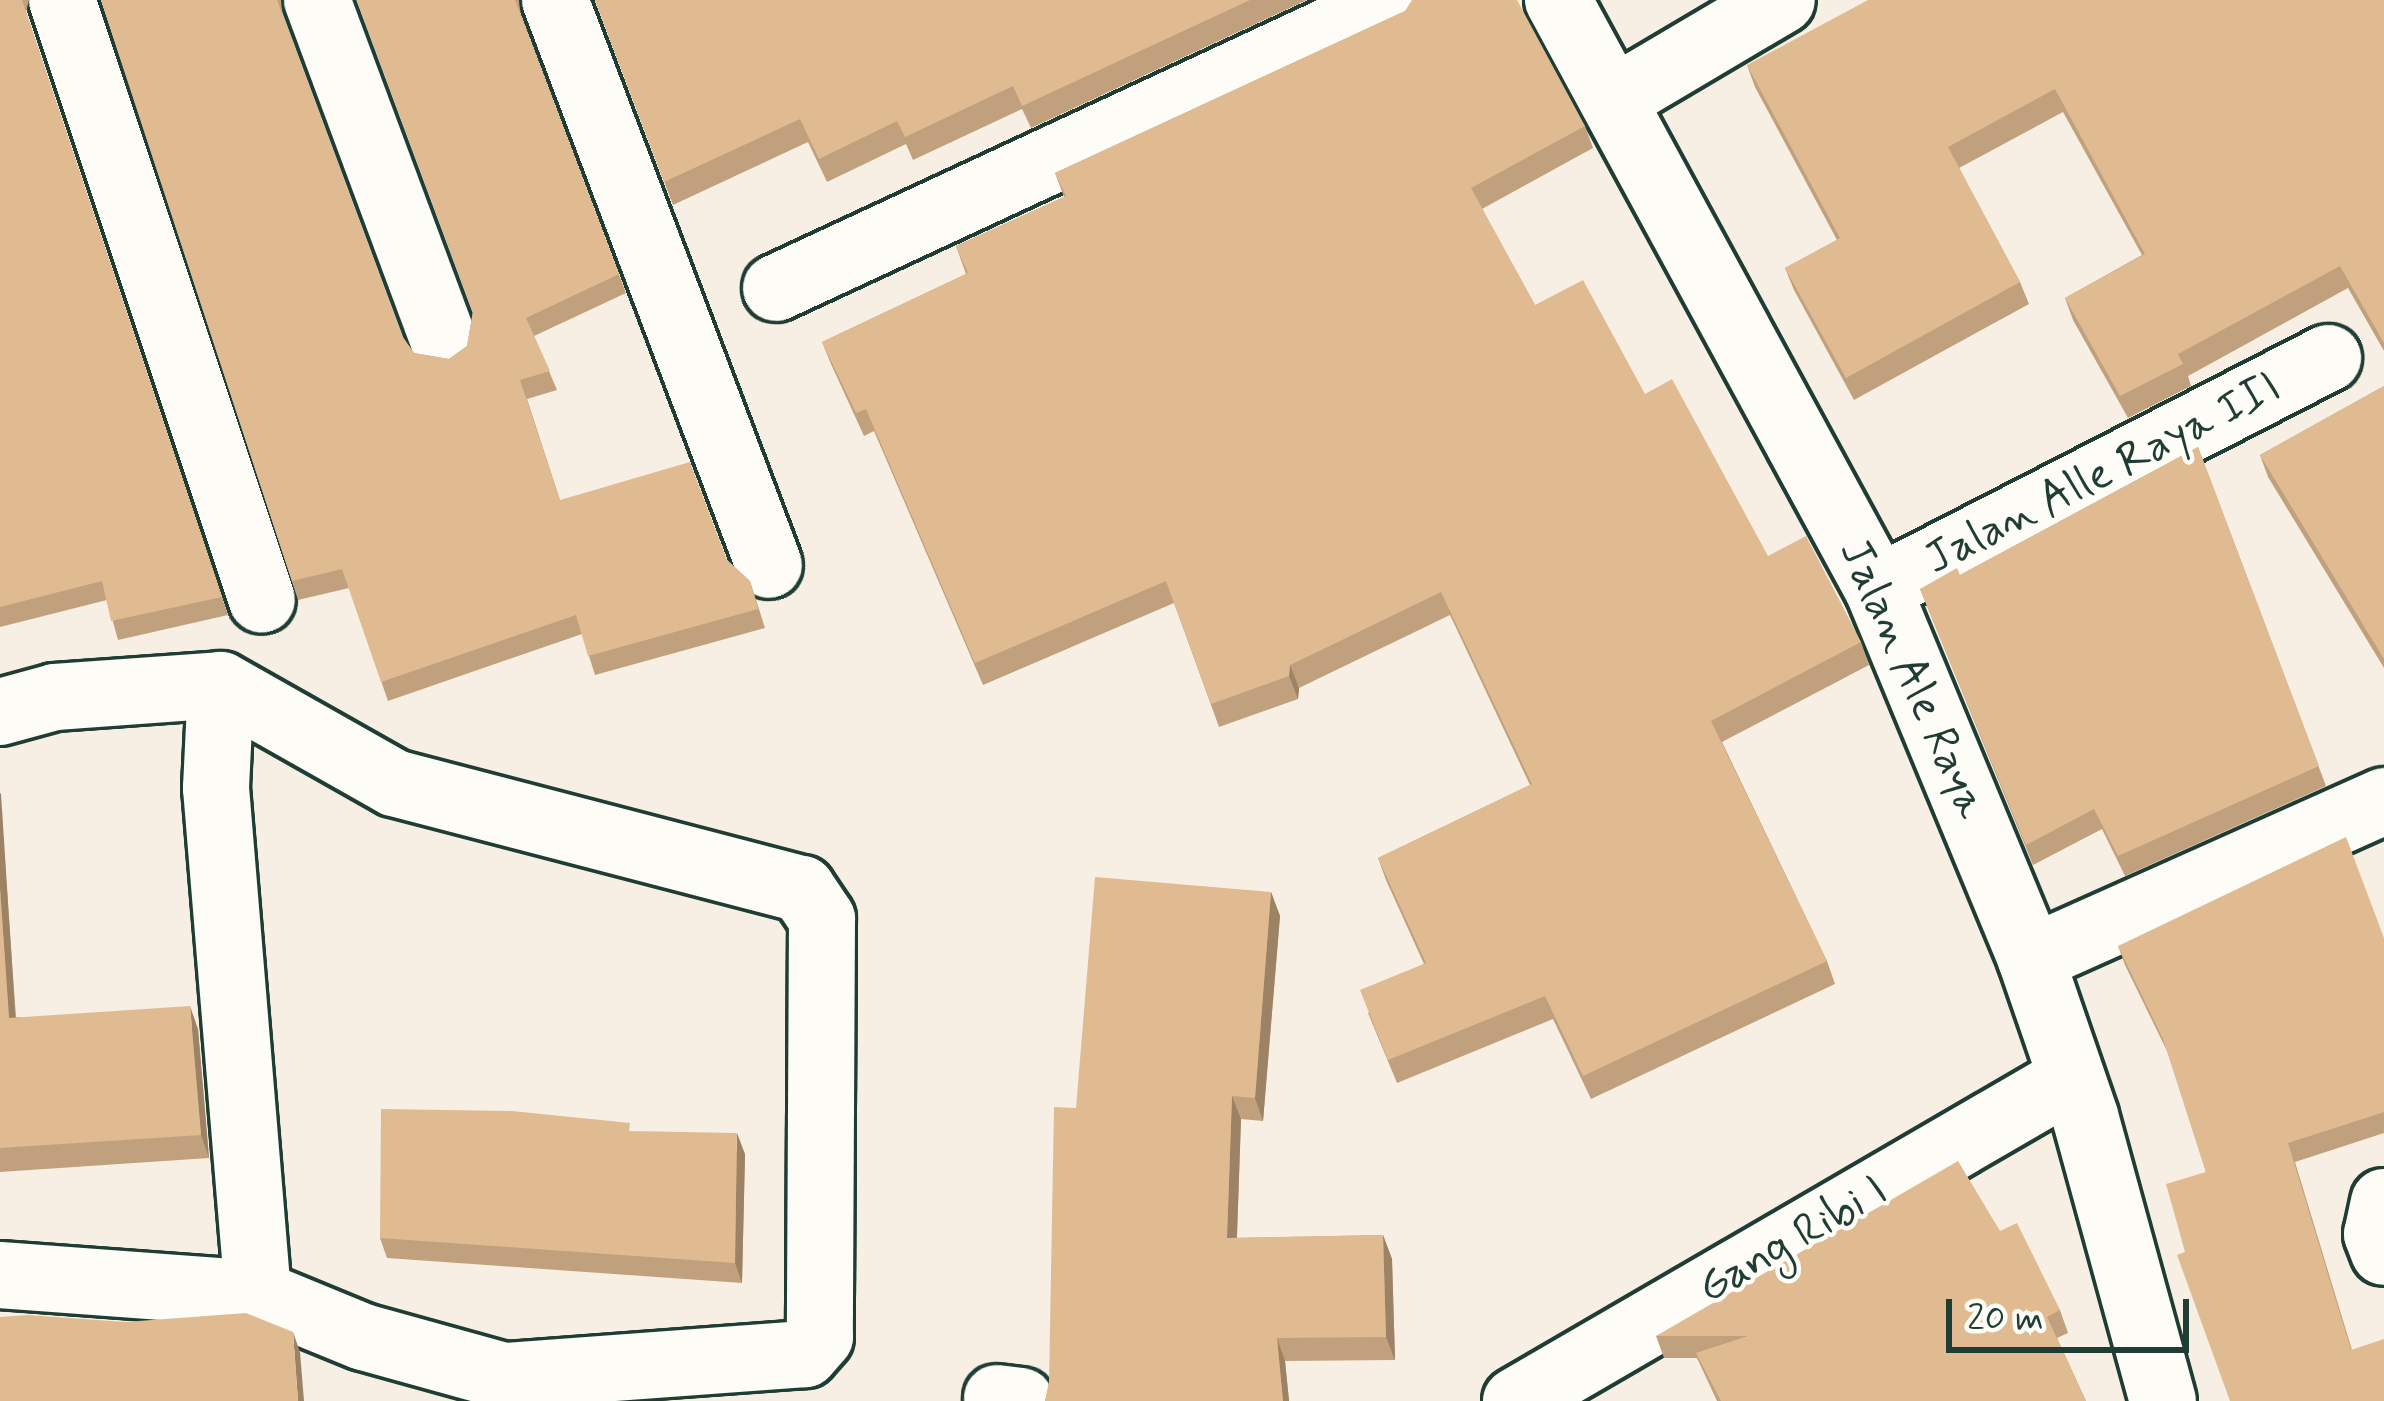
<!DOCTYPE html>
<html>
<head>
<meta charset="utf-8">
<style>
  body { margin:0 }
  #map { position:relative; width:2384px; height:1401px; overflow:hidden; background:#f7efe3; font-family:Mynerve,sans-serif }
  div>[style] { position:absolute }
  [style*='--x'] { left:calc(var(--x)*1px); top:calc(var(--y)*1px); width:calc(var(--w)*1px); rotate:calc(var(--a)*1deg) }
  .roads { filter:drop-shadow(3px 0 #1f3d34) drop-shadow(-3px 0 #1f3d34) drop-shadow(0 3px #1f3d34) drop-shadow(0 -3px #1f3d34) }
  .minor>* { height:66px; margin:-33px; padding:0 33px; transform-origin:33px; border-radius:33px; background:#fdfcf7 }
  .wall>* { inset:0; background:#c1a17d }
  .shaded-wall>* { inset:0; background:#9d8366 }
  .building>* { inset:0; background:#e0bb91 }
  span { translate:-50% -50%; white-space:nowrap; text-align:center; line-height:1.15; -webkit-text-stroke:9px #fdfcf7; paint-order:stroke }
  .street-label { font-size:45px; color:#1f3d34 }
  .scale { position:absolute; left:1946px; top:1299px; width:243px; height:54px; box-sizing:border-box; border:6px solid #1f3d34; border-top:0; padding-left:15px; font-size:36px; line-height:42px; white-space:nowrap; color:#1f3d34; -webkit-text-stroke:9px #fdfcf7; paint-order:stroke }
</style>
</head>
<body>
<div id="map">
  <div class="roads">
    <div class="minor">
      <i style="--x:62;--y:0;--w:632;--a:71.57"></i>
      <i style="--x:317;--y:0;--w:365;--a:69.6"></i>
      <i style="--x:555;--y:0;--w:604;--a:69.26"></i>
      <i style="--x:1558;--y:0;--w:670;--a:61.49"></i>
      <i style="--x:1878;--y:589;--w:400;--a:67.5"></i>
      <i style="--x:2031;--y:959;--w:166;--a:71"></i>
      <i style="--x:2085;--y:1116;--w:295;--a:74.7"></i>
      <i style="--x:1613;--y:100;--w:196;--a:-30.6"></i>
      <i style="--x:776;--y:288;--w:684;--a:-24.92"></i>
      <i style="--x:1878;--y:589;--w:506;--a:-27.17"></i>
      <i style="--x:221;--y:685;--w:103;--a:92.8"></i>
      <i style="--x:216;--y:788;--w:508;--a:85.26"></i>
      <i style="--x:0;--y:712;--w:57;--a:-15.3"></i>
      <i style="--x:55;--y:697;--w:166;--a:-4.1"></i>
      <i style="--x:221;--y:685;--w:199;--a:29.5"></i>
      <i style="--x:394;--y:783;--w:422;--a:14.6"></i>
      <i style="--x:802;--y:889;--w:36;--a:56"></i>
      <i style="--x:822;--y:919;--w:418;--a:90.3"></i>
      <i style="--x:820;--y:1337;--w:23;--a:131"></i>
      <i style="--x:805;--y:1354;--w:302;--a:175.8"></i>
      <i style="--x:504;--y:1376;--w:146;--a:-164.5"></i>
      <i style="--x:363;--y:1337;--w:113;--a:-157.7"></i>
      <i style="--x:258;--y:1294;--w:259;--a:-175.8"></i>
      <i style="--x:2031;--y:959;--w:387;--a:-24.1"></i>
      <i style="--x:2384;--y:1202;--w:33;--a:102"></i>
      <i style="--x:2377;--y:1234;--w:19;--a:69"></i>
      <i style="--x:997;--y:1398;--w:24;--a:7"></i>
      <i style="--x:1516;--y:1401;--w:641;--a:-30.17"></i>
    </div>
  </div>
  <div class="wall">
    <i style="clip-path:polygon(0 0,29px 0,26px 12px,228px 615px,118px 640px,107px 600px,0 627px)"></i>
    <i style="clip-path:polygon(101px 0,281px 0,282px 13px,402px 336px,414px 353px,449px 359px,467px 346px,473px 312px,357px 0,519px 0,520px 12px,626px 293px,534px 336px,557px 390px,527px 399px,560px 500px,727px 560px,750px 581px,765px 628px,595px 675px,582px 634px,388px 701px,349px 588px,298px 600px)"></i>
    <i style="clip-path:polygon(595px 0,1307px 0,1031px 128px,1022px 109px,913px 160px,906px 144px,827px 182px,808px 142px,673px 205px)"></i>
    <i style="clip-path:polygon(2384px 0,2384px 351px,2348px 288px,2188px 376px,2191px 386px,2128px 418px,2073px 320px,2065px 298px,2142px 255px,2063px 112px,1959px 168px,2020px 282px,2029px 304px,1854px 400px,1794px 290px,1785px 268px,1837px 240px,1755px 87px,1747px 65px)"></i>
    <i style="clip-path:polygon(1405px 11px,1585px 126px,1593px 148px,1482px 209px,1535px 305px,1645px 394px,1768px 556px,1861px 642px,1869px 665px,1722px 742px,1827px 961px,1835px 984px,1591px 1099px,1553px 1019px,1397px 1083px,1368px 1013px,1424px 964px,1386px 880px,1378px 858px,1530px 785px,1450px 615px,1299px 688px,1298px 699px,1219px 727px,1174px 603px,983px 685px,874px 431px,864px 436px,831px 364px,822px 342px,966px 274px,956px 246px,1064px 197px,1055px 173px)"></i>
    <i style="clip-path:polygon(2384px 386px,2384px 668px,2268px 477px,2260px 455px)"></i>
    <i style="clip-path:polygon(2198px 447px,2326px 786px,2125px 876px,2102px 829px,2033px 865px,1920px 589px,1960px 575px)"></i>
    <i style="clip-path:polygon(0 793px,16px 1017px,198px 1029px,209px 1158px,0 1172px)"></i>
    <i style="clip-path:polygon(1271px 892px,1280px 916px,1263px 1121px,1241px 1119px,1237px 1238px,1383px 1235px,1392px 1259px,1395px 1360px,1285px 1361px,1289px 1401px,1045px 1401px,1049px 1383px,1076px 1108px)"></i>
    <i style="clip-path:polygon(2384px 938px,2384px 1133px,2295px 1162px,2352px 1350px,2384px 1401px,2206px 1172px,2168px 1053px,2125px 965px,2118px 946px)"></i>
    <i style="clip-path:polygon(633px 1132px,745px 1154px,742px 1283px,387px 1258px,380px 1238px)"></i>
    <i style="clip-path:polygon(2000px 1231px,2060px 1310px,2068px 1333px,2057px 1338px,2086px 1401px,1717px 1401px,1697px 1358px,1664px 1358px,1656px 1336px)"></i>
  </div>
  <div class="shaded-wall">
    <i style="clip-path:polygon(1290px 665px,1299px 688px,1298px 699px,1289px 676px)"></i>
    <i style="clip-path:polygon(0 793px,1px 794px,17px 1041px,9px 1018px,0 888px)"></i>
    <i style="clip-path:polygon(1271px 892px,1280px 916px,1263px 1121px,1255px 1098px)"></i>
    <i style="clip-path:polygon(190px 1006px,198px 1029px,209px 1158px,201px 1135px)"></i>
    <i style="clip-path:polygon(1232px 1096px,1241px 1119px,1236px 1261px,1227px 1238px)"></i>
    <i style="clip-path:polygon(737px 1133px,745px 1154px,742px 1283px,735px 1263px)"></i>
    <i style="clip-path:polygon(1383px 1235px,1392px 1259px,1395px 1360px,1386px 1337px)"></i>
    <i style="clip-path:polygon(293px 1332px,300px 1352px,304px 1401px,298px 1401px)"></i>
    <i style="clip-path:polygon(1277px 1338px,1285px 1361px,1289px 1401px,1283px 1401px)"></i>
  </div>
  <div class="building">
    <i style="clip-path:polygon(0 0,22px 0,222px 597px,111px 621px,102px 581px,0 607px)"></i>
    <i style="clip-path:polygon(101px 0,277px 0,402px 336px,414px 353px,449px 359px,467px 346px,473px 311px,357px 0,515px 0,619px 274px,526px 318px,550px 371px,520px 380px,560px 500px,690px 462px,727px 560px,750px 581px,758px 609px,588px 656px,576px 615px,381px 682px,342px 569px,292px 581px)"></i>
    <i style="clip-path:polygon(595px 0,1250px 0,1022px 106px,1013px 86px,905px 137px,897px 121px,819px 159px,800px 119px,664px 182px)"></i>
    <i style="clip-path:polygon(1412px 0,1517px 0,1585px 126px,1471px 188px,1535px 305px,1583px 280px,1645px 394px,1672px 379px,1768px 556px,1806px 536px,1861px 642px,1711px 721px,1827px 961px,1583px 1076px,1545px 996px,1388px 1060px,1360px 990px,1426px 963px,1378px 858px,1532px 784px,1441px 592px,1290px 665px,1289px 676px,1211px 704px,1166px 581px,975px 663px,866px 409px,856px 413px,822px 342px,968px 273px,956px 246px,1066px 196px,1055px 173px,1405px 11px)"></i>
    <i style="clip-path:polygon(1868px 0,2384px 0,2384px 343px,2340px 266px,2178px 354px,2183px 364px,2120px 396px,2065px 298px,2145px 254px,2055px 89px,1948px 147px,2020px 282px,1846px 378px,1785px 268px,1840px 238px,1747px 65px)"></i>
    <i style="clip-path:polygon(2384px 386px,2384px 659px,2260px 455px)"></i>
    <i style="clip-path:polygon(2198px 447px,2319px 766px,2118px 856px,2094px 809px,2026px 845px,1920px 589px,1957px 568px,1960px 575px)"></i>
    <i style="clip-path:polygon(2346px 837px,2384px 938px,2384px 1112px,2288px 1143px,2351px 1350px,2384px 1339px,2384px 1401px,2230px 1401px,2177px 1255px,2185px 1252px,2166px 1184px,2206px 1172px,2163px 1039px,2118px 946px)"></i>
    <i style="clip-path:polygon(1095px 877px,1271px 892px,1255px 1098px,1232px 1096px,1227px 1238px,1383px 1235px,1386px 1337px,1277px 1338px,1283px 1401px,1045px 1401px,1049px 1383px,1054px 1107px,1076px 1108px)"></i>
    <i style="clip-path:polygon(0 888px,9px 1018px,190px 1006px,201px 1135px,0 1148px)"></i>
    <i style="clip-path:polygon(381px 1109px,512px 1111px,630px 1123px,629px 1131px,737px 1133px,735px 1263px,380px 1238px)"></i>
    <i style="clip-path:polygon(1958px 1161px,2000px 1231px,2017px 1223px,2060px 1310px,2047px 1317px,2086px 1401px,1721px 1401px,1696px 1353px,1748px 1336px,1656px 1336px)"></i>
    <i style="clip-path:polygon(246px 1313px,293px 1332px,298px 1401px,0 1401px,0 1317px,28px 1315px,125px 1322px)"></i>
  </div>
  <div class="street-label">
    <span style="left:2103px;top:474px;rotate:-27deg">Jalan Alle Raya III</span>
    <span style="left:1912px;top:679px;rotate:66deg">Jalan Ale Raya</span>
    <span style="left:1793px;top:1240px;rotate:-30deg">Gang Ribi I</span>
  </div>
  <div class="scale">20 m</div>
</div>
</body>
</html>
